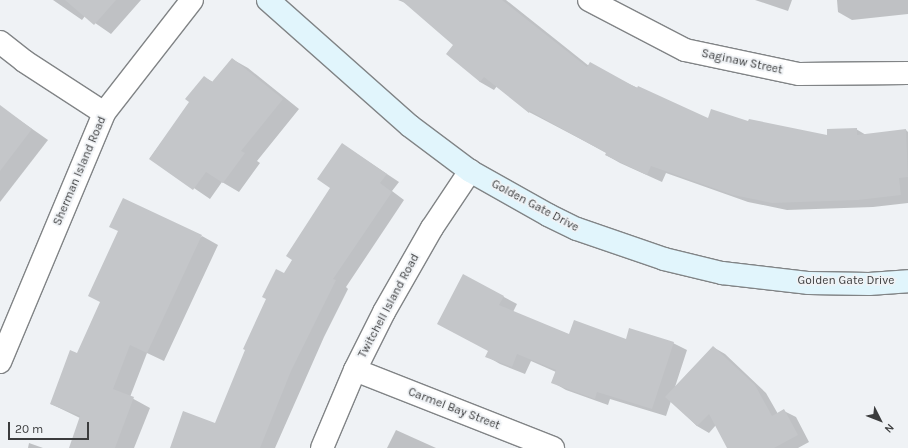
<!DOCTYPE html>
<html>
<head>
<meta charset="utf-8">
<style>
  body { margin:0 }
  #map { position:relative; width:908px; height:448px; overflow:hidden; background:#eff2f5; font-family:Karla,sans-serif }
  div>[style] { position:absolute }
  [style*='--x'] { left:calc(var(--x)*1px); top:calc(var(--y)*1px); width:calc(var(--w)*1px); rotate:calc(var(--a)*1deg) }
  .shadow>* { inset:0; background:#0003 }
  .building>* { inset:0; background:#c4c6c9 }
  .roads { filter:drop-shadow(1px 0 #818486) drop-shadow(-1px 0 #818486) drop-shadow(0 1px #818486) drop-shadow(0 -1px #818486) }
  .street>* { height:22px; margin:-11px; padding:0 11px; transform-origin:11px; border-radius:11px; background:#fff }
  .secondary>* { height:22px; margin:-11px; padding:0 11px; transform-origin:11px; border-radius:11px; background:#e1f5fc }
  span { translate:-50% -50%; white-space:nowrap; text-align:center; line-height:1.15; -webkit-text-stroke:3.5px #eff2f5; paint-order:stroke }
  .street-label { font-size:12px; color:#3b3c3d }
  .north { position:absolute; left:860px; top:400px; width:40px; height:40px; -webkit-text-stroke:3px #eff2f5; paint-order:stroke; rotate:132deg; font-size:11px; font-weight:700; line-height:16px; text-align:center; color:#3b3c3d }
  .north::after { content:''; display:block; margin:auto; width:14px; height:18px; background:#3b3c3d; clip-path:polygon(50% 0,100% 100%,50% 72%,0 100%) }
  .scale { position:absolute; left:8px; top:422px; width:81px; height:18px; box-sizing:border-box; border:2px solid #3b3c3d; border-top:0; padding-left:5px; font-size:12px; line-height:14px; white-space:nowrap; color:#3b3c3d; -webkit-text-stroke:3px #eff2f5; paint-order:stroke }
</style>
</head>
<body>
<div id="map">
  <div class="shadow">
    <i style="clip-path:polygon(53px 0,141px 0,111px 34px,85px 16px,82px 20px)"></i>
    <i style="clip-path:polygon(398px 0,506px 0,589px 66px,709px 120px,749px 122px,828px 137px,856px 129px,866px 135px,906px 130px,908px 132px,908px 203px,873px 207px,787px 210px,748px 202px,666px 173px,662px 182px,620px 163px,606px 155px,607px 153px,529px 112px,497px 86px,494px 90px,480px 82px,455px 45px,408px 4px)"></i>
    <i style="clip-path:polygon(755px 0,792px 0,788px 11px)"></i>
    <i style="clip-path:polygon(837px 0,908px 0,908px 14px,852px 20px,838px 12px)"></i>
    <i style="clip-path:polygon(232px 59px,248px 68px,299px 109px,257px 161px,260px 163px,239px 192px,222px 182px,210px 199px,150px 158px,191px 102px,204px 77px,213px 82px)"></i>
    <i style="clip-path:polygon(8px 112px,48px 140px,0 202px,0 122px)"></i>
    <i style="clip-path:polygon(342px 144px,399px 182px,392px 191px,404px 200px,346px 287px,348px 289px,324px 337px,275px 448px,171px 448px,216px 425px,285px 274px,331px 187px)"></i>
    <i style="clip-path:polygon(202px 236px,218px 245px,164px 361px,147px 353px,130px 397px,150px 408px,134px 448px,70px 448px,80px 418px,51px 404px,77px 354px)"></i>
    <i style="clip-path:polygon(463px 275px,517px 304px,513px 312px,570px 335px,673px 343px,687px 350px,675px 387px,713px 347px,725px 354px,766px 393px,778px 414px,784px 411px,796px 417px,809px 442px,798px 448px,728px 448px,716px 425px,709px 433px,697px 426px,671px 401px,666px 416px,610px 399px,608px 405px,566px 390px,552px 382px,556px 372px,531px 361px,525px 374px,500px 364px,486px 356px,489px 351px)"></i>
    <i style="clip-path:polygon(396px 430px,436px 448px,387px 448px)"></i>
    <i style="clip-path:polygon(29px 443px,43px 448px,28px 448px)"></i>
  </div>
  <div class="building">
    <i style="clip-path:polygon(65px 0,116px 0,94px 25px)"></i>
    <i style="clip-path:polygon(401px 0,502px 0,587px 67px,590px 62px,637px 88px,638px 86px,708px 118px,711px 109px,748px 121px,749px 119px,827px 135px,827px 129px,857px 128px,857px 135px,906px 129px,908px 177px,899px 178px,901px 195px,858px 200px,772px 203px,733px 195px,651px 166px,647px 175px,605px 155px,606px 153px,530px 111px,529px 113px,484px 77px,480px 82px,446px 54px,453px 45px)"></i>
    <i style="clip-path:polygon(232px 58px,283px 99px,241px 151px,245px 153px,223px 183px,206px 172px,193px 190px,149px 159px,189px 102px,185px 99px,204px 76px,212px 82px)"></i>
    <i style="clip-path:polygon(0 105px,32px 129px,0 171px)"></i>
    <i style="clip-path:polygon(342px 143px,387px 174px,380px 183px,392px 192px,333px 279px,336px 280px,291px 371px,260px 448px,170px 448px,183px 411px,215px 423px,245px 350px,243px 349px,266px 299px,262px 297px,276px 269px,284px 273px,292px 260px,286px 256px,330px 188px,317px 179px)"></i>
    <i style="clip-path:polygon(123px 198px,202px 235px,147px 353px,130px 345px,113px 389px,134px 397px,115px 448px,69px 448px,80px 416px,50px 404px,70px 350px,77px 353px,100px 302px,88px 296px,118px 231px,109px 227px)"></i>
    <i style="clip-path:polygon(463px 274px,504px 296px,499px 305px,569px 334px,574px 320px,626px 339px,629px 328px,674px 342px,652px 409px,597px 392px,595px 399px,551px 383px,556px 370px,517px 354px,512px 367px,485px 357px,488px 351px,437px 324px)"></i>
    <i style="clip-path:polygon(713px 346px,755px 385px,772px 416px,784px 409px,798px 435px,774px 448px,727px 448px,709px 414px,697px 426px,665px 397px)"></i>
  </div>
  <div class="roads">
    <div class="street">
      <i style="--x:589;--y:0;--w:108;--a:27.5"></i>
      <i style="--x:685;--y:50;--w:116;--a:11.9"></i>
      <i style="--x:799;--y:74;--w:109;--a:-0.5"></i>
      <i style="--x:0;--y:42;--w:31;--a:38"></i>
      <i style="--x:24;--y:61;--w:95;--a:33"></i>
      <i style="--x:0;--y:362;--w:270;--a:-67.3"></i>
      <i style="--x:104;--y:113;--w:143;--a:-52.1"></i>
      <i style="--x:355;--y:370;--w:213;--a:21.5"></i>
      <i style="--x:322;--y:448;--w:85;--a:-67.1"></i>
      <i style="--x:355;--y:370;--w:65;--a:-63.4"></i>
      <i style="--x:384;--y:312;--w:97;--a:-60.3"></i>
      <i style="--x:432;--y:228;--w:69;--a:-56.3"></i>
    </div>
    <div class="secondary">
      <i style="--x:268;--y:0;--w:190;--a:41.6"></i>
      <i style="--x:410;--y:126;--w:75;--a:36.9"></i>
      <i style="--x:470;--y:171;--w:90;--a:29.4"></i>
      <i style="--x:548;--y:215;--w:32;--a:26"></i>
      <i style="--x:577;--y:229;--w:92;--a:19"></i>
      <i style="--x:664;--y:259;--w:60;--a:13.6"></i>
      <i style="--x:722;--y:273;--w:88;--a:6.6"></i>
      <i style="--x:809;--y:283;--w:60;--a:1"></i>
      <i style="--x:869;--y:284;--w:39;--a:-4"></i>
    </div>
  </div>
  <div class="street-label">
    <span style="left:742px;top:62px;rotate:12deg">Saginaw Street</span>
    <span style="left:80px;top:171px;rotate:-67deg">Sherman Island Road</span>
    <span style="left:535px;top:206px;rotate:28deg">Golden Gate Drive</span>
    <span style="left:846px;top:281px">Golden Gate Drive</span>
    <span style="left:389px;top:306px;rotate:-62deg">Twitchell Island Road</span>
    <span style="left:454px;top:409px;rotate:21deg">Carmel Bay Street</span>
  </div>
  <div class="north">N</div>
  <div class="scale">20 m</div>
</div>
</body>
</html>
